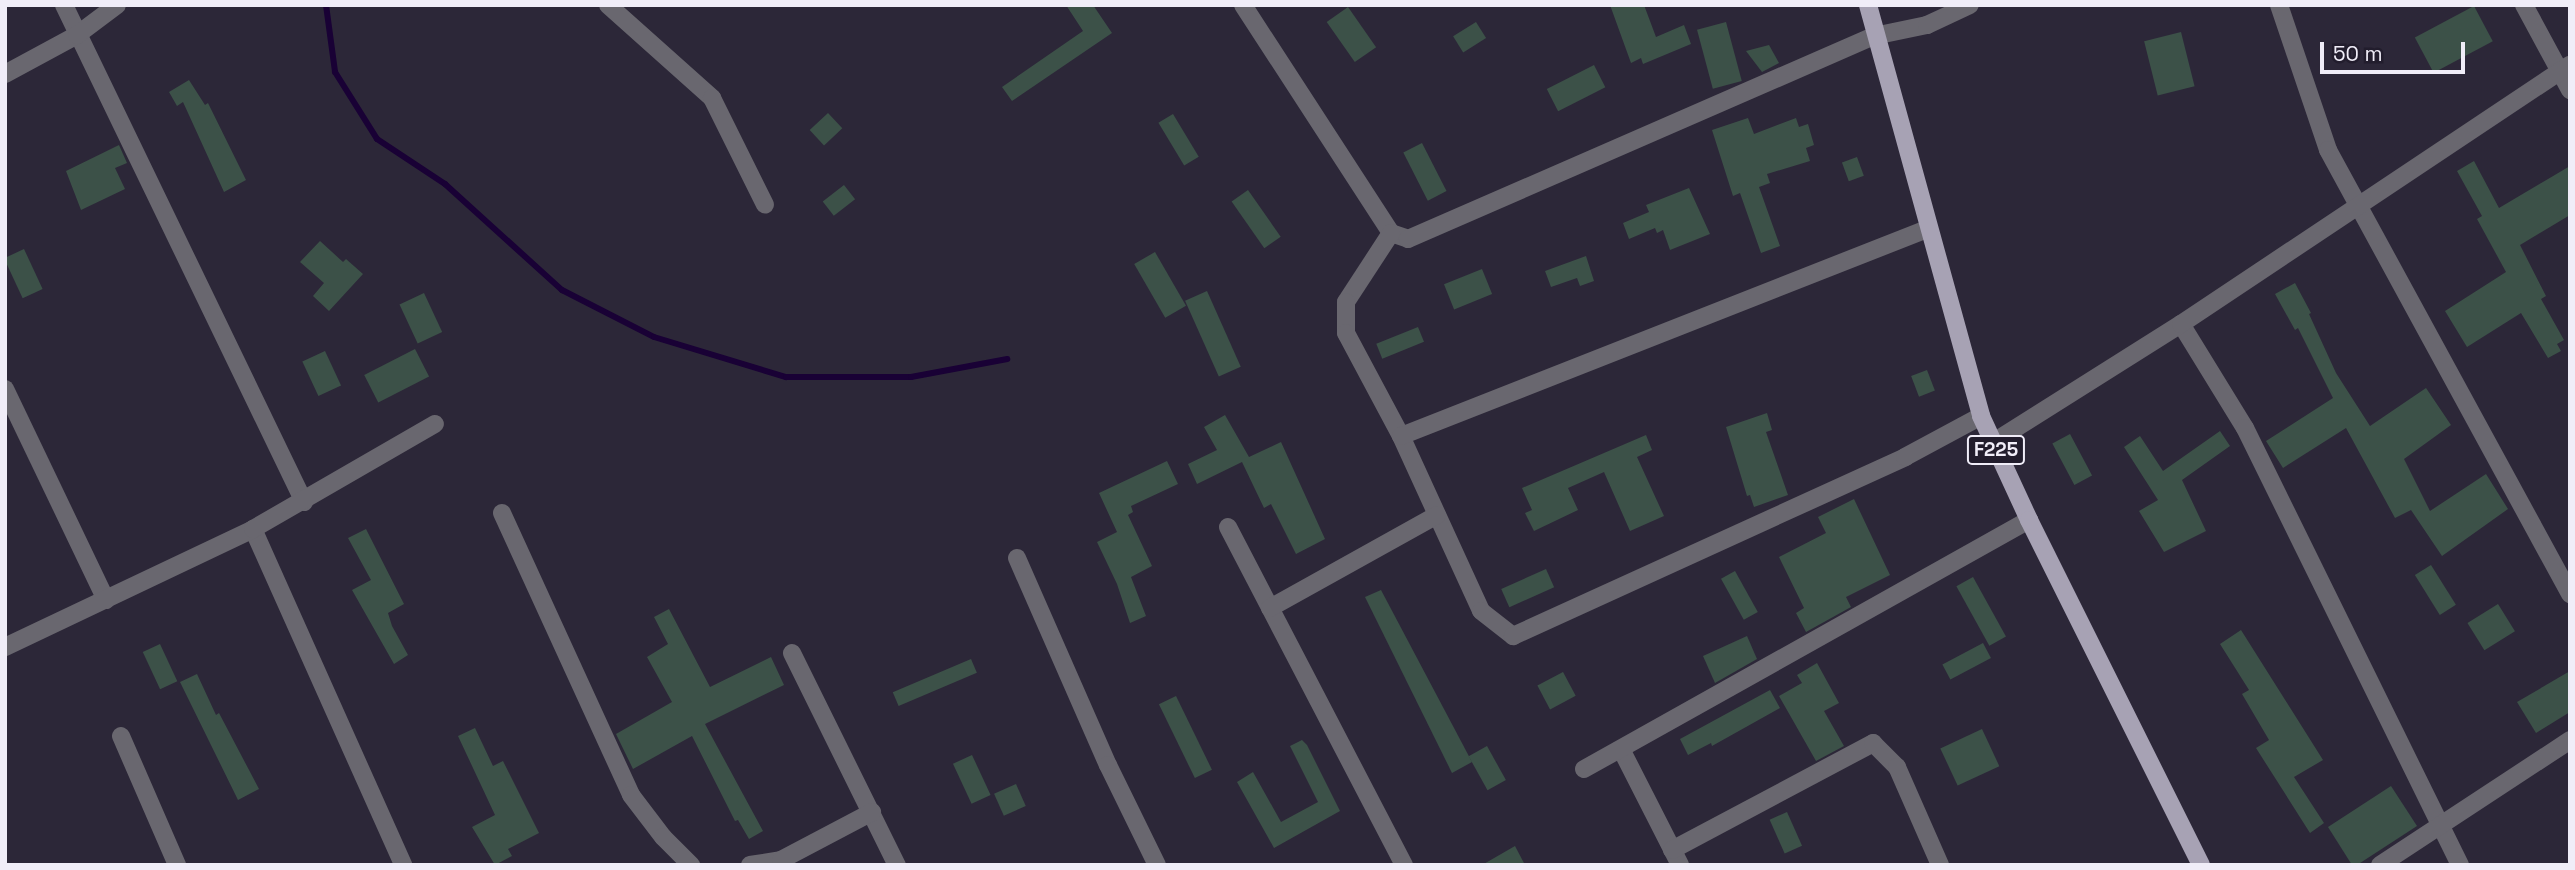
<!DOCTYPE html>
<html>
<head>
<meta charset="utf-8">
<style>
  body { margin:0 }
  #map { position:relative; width:2575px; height:870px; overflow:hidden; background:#2c2738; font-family:"Space Grotesk",sans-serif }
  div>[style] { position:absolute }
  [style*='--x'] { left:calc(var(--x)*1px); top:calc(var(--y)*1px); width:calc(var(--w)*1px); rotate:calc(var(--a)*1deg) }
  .stream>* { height:6px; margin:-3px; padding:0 3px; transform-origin:3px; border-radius:3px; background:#190135 }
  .building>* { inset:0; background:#3c5148; transform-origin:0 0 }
  .minor>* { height:18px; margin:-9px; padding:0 9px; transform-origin:9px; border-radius:9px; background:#69676f }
  .major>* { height:18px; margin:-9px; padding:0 9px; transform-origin:9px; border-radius:9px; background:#a7a2b4 }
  span { translate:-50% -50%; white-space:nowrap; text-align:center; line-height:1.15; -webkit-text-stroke:5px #221d2d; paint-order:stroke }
  .shield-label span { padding:2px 5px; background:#221d2d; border:2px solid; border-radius:5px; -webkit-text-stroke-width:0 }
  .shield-label { font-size:19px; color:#f0edf8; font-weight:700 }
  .frame { position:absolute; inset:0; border:7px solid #f0edf8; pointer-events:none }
  .scale { position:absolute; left:2320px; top:42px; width:145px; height:32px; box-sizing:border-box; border:4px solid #f0edf8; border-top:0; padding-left:9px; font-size:21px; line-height:24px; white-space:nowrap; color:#f0edf8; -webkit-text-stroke:5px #221d2d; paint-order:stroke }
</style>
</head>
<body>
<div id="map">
  <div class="stream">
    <i style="--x:326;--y:5;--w:68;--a:82.3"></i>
    <i style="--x:335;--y:72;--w:79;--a:57.9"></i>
    <i style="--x:377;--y:139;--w:82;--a:33.5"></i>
    <i style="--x:445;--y:184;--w:158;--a:42.2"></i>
    <i style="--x:562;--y:290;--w:103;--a:27.1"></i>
    <i style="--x:654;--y:337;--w:138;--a:16.9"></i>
    <i style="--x:786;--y:377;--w:125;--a:0"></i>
    <i style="--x:911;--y:377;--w:98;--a:-10.6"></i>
  </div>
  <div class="building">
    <i style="clip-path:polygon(1066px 5px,1093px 5px,1112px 33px,1012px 101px,1002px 87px,1083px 31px)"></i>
    <i style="clip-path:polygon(1610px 5px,1644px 5px,1656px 37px,1684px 25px,1691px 44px,1643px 64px,1641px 58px,1631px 63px)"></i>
    <i style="left:2474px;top:6px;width:40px;height:67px;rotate:62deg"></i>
    <i style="left:1348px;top:7px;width:49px;height:26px;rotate:55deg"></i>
    <i style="left:1476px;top:22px;width:19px;height:27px;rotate:58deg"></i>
    <i style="left:1726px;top:22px;width:61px;height:30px;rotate:75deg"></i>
    <i style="left:2181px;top:32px;width:56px;height:38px;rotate:76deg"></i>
    <i style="clip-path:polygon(1769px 45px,1779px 63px,1762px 72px,1746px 51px)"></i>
    <i style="left:1594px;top:65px;width:25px;height:53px;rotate:63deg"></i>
    <i style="clip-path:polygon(189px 80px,205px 105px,208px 103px,246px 180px,224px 192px,183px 102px,177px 106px,169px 92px)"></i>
    <i style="left:828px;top:113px;width:21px;height:25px;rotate:47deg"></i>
    <i style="left:1173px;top:114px;width:50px;height:17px;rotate:59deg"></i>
    <i style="clip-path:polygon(1748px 118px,1754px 134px,1796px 118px,1799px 127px,1808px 124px,1814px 145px,1806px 148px,1810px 161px,1767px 174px,1770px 183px,1759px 187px,1780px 246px,1761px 253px,1740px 193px,1733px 196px,1712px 130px)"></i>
    <i style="left:1422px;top:143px;width:54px;height:21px;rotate:63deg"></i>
    <i style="clip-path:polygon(119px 145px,127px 163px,115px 168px,125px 189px,81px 210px,66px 171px)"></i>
    <i style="left:1857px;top:157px;width:20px;height:16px;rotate:70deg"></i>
    <i style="clip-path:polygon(2474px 161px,2499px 208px,2570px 166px,2570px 215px,2520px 245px,2546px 296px,2541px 299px,2564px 340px,2557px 344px,2561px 351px,2548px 358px,2521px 313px,2467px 347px,2445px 311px,2506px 272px,2477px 219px,2482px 216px,2457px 171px)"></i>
    <i style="left:844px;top:185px;width:18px;height:27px;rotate:52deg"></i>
    <i style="clip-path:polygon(1689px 188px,1710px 234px,1670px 250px,1663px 230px,1657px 233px,1655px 228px,1629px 239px,1623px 223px,1649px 212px,1646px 205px)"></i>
    <i style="left:1248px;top:190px;width:57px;height:20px;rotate:55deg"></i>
    <i style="clip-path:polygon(320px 241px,343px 262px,346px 259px,363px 274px,329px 311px,313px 296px,324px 283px,300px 262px)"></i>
    <i style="left:24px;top:249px;width:44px;height:22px;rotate:65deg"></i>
    <i style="left:1155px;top:252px;width:62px;height:24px;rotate:60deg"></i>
    <i style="clip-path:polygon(1586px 256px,1594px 281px,1580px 286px,1577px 278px,1551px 287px,1545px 271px)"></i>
    <i style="left:1482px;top:269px;width:27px;height:41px;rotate:68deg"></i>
    <i style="clip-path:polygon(2295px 283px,2311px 313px,2309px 314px,2336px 373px,2370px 426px,2426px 388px,2451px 425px,2404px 459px,2430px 511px,2486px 474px,2508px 509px,2442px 556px,2411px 510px,2395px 518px,2346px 428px,2283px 468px,2266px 441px,2333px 398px,2298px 328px,2295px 330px,2275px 294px)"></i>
    <i style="left:1207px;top:291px;width:83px;height:24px;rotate:66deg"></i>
    <i style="left:424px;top:293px;width:43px;height:27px;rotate:65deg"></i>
    <i style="left:1418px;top:327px;width:16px;height:45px;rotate:68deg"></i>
    <i style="left:415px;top:349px;width:31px;height:57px;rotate:63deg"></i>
    <i style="left:325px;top:351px;width:38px;height:25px;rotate:65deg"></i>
    <i style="left:1927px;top:370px;width:22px;height:17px;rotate:69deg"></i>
    <i style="clip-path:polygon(1767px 413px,1772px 430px,1766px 432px,1788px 495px,1754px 507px,1750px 495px,1747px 496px,1726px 427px)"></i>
    <i style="clip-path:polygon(1225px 415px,1249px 457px,1281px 442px,1325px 539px,1296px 554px,1271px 504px,1264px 508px,1242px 462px,1197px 484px,1188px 464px,1217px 450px,1204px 427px)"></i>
    <i style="clip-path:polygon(2220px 431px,2230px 446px,2182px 480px,2206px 531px,2164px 552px,2139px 511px,2158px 500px,2124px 447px,2140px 436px,2163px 471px)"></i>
    <i style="left:2070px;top:434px;width:47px;height:20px;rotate:62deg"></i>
    <i style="clip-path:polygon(1646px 435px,1652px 450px,1637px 457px,1664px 516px,1630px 531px,1604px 472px,1568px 488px,1578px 510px,1534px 531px,1525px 513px,1532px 510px,1522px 488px)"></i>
    <i style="clip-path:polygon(1167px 461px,1178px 484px,1131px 506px,1133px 512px,1128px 515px,1152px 566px,1131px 577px,1146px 616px,1130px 623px,1117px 584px,1097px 542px,1117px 532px,1099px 493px)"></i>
    <i style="clip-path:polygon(1854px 499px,1890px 575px,1846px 597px,1851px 607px,1806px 632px,1796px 613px,1804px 608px,1779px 557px,1826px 533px,1818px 517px)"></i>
    <i style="clip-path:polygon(366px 529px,404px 604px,388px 613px,392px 626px,408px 655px,394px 664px,352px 590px,371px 580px,348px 538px)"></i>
    <i style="left:2431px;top:565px;width:47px;height:19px;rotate:58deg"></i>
    <i style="left:1546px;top:569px;width:20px;height:49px;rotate:66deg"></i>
    <i style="left:1735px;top:571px;width:47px;height:16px;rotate:61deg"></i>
    <i style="left:1973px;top:577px;width:68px;height:19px;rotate:61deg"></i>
    <i style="clip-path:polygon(1381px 590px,1472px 762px,1452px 773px,1365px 597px)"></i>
    <i style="left:2498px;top:604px;width:32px;height:36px;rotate:58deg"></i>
    <i style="clip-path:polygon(669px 609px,710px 687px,771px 657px,784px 685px,705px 724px,763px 831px,749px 839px,738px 820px,735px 821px,692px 736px,633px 769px,616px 734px,672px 702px,647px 657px,668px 644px,654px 617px)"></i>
    <i style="clip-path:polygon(2241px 630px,2323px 760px,2294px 777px,2324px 823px,2310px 833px,2256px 748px,2269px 740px,2242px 694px,2249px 690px,2220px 644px)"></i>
    <i style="clip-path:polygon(1747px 636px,1757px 659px,1715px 683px,1703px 656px)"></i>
    <i style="left:1983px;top:643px;width:17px;height:46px;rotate:62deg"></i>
    <i style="left:160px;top:644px;width:41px;height:19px;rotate:65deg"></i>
    <i style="left:971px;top:659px;width:15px;height:85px;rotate:67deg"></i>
    <i style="clip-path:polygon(1817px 663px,1839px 703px,1824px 711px,1844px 746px,1816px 761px,1779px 696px,1802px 683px,1797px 675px)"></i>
    <i style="clip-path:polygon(2570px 671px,2570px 712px,2536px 733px,2517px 702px)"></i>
    <i style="left:1563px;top:672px;width:27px;height:29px;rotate:62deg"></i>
    <i style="clip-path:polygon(197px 674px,216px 715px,219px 713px,259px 789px,238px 800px,180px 682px)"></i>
    <i style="clip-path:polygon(1770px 690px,1780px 708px,1712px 746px,1711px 743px,1688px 755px,1680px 739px)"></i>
    <i style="left:1176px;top:696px;width:82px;height:19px;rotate:64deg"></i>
    <i style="clip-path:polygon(475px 728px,493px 766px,503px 761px,539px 833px,508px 849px,512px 856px,495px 865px,472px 827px,495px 815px,458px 736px)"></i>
    <i style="left:1982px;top:729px;width:41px;height:46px;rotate:65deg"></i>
    <i style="clip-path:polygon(1302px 740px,1307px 745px,1340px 811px,1274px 848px,1237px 782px,1253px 772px,1281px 822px,1318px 802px,1290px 746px)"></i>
    <i style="left:1487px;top:746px;width:39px;height:21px;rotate:61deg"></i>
    <i style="left:972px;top:755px;width:44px;height:21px;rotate:65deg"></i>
    <i style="left:1016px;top:784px;width:24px;height:24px;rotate:66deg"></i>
    <i style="clip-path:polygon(2391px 786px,2417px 826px,2357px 865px,2352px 865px,2328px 827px)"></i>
    <i style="left:1787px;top:812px;width:37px;height:19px;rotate:66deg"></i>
    <i style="clip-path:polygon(1515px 846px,1525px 865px,1482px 865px)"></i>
  </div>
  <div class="minor">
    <i style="--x:64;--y:5;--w:552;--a:64.22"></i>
    <i style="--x:608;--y:5;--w:140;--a:41.8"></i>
    <i style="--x:712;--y:98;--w:119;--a:63.6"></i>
    <i style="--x:1243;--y:5;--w:272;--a:57"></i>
    <i style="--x:1391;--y:233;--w:18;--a:19"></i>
    <i style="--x:1408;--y:239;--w:508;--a:-23.54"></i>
    <i style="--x:1874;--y:36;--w:54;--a:-11.7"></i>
    <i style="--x:1927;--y:25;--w:47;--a:-24.9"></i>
    <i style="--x:2279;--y:5;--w:153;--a:71.3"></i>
    <i style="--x:2328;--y:150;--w:506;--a:61.41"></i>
    <i style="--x:2524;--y:5;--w:97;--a:61.6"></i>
    <i style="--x:5;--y:74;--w:82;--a:-28.4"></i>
    <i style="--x:77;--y:35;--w:50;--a:-36.9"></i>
    <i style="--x:1391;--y:233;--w:82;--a:123.1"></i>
    <i style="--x:1346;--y:302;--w:31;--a:90"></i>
    <i style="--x:1346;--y:333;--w:117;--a:61.9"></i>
    <i style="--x:1401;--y:436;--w:192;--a:65.4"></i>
    <i style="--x:1481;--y:611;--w:41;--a:38"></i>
    <i style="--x:1513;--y:636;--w:431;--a:-24.5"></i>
    <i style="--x:1905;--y:457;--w:86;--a:-28.3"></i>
    <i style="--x:2181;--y:324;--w:122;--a:58.4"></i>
    <i style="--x:2245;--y:428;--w:487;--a:63.8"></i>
    <i style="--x:5;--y:389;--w:234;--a:64.4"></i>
    <i style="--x:1401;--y:436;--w:565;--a:-21.48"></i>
    <i style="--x:1992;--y:443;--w:223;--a:-32.2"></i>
    <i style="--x:2181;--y:324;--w:467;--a:-33.7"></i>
    <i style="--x:502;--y:513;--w:310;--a:65.4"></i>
    <i style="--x:631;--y:795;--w:53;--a:52.7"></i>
    <i style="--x:663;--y:837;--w:40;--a:45"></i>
    <i style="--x:1228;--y:527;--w:381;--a:62.5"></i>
    <i style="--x:253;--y:529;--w:368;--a:65.9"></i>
    <i style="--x:1017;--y:558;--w:226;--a:66.3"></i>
    <i style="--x:1108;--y:765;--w:111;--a:63.9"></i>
    <i style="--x:1270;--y:608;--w:191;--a:-29.1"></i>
    <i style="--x:5;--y:647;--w:275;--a:-25.4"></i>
    <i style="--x:253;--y:529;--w:210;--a:-30"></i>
    <i style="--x:792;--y:653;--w:237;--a:63.7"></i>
    <i style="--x:121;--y:736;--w:141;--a:66.5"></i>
    <i style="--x:1621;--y:749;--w:130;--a:63"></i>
    <i style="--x:1584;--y:769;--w:510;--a:-29.23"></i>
    <i style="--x:1672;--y:850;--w:228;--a:-28"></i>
    <i style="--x:1873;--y:743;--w:34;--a:45"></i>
    <i style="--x:1897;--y:767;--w:107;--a:66.3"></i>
    <i style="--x:750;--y:865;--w:31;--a:-9"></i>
    <i style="--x:781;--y:860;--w:103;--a:-27.8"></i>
    <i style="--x:2380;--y:865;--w:227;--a:-33.3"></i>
  </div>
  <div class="major">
    <i style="--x:1868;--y:5;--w:426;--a:74.6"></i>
    <i style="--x:1981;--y:416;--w:115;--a:65.2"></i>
    <i style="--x:2029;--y:520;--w:385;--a:63.5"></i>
  </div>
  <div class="shield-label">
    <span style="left:1996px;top:450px">F225</span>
  </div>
  <div class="frame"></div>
  <div class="scale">50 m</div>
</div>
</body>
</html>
